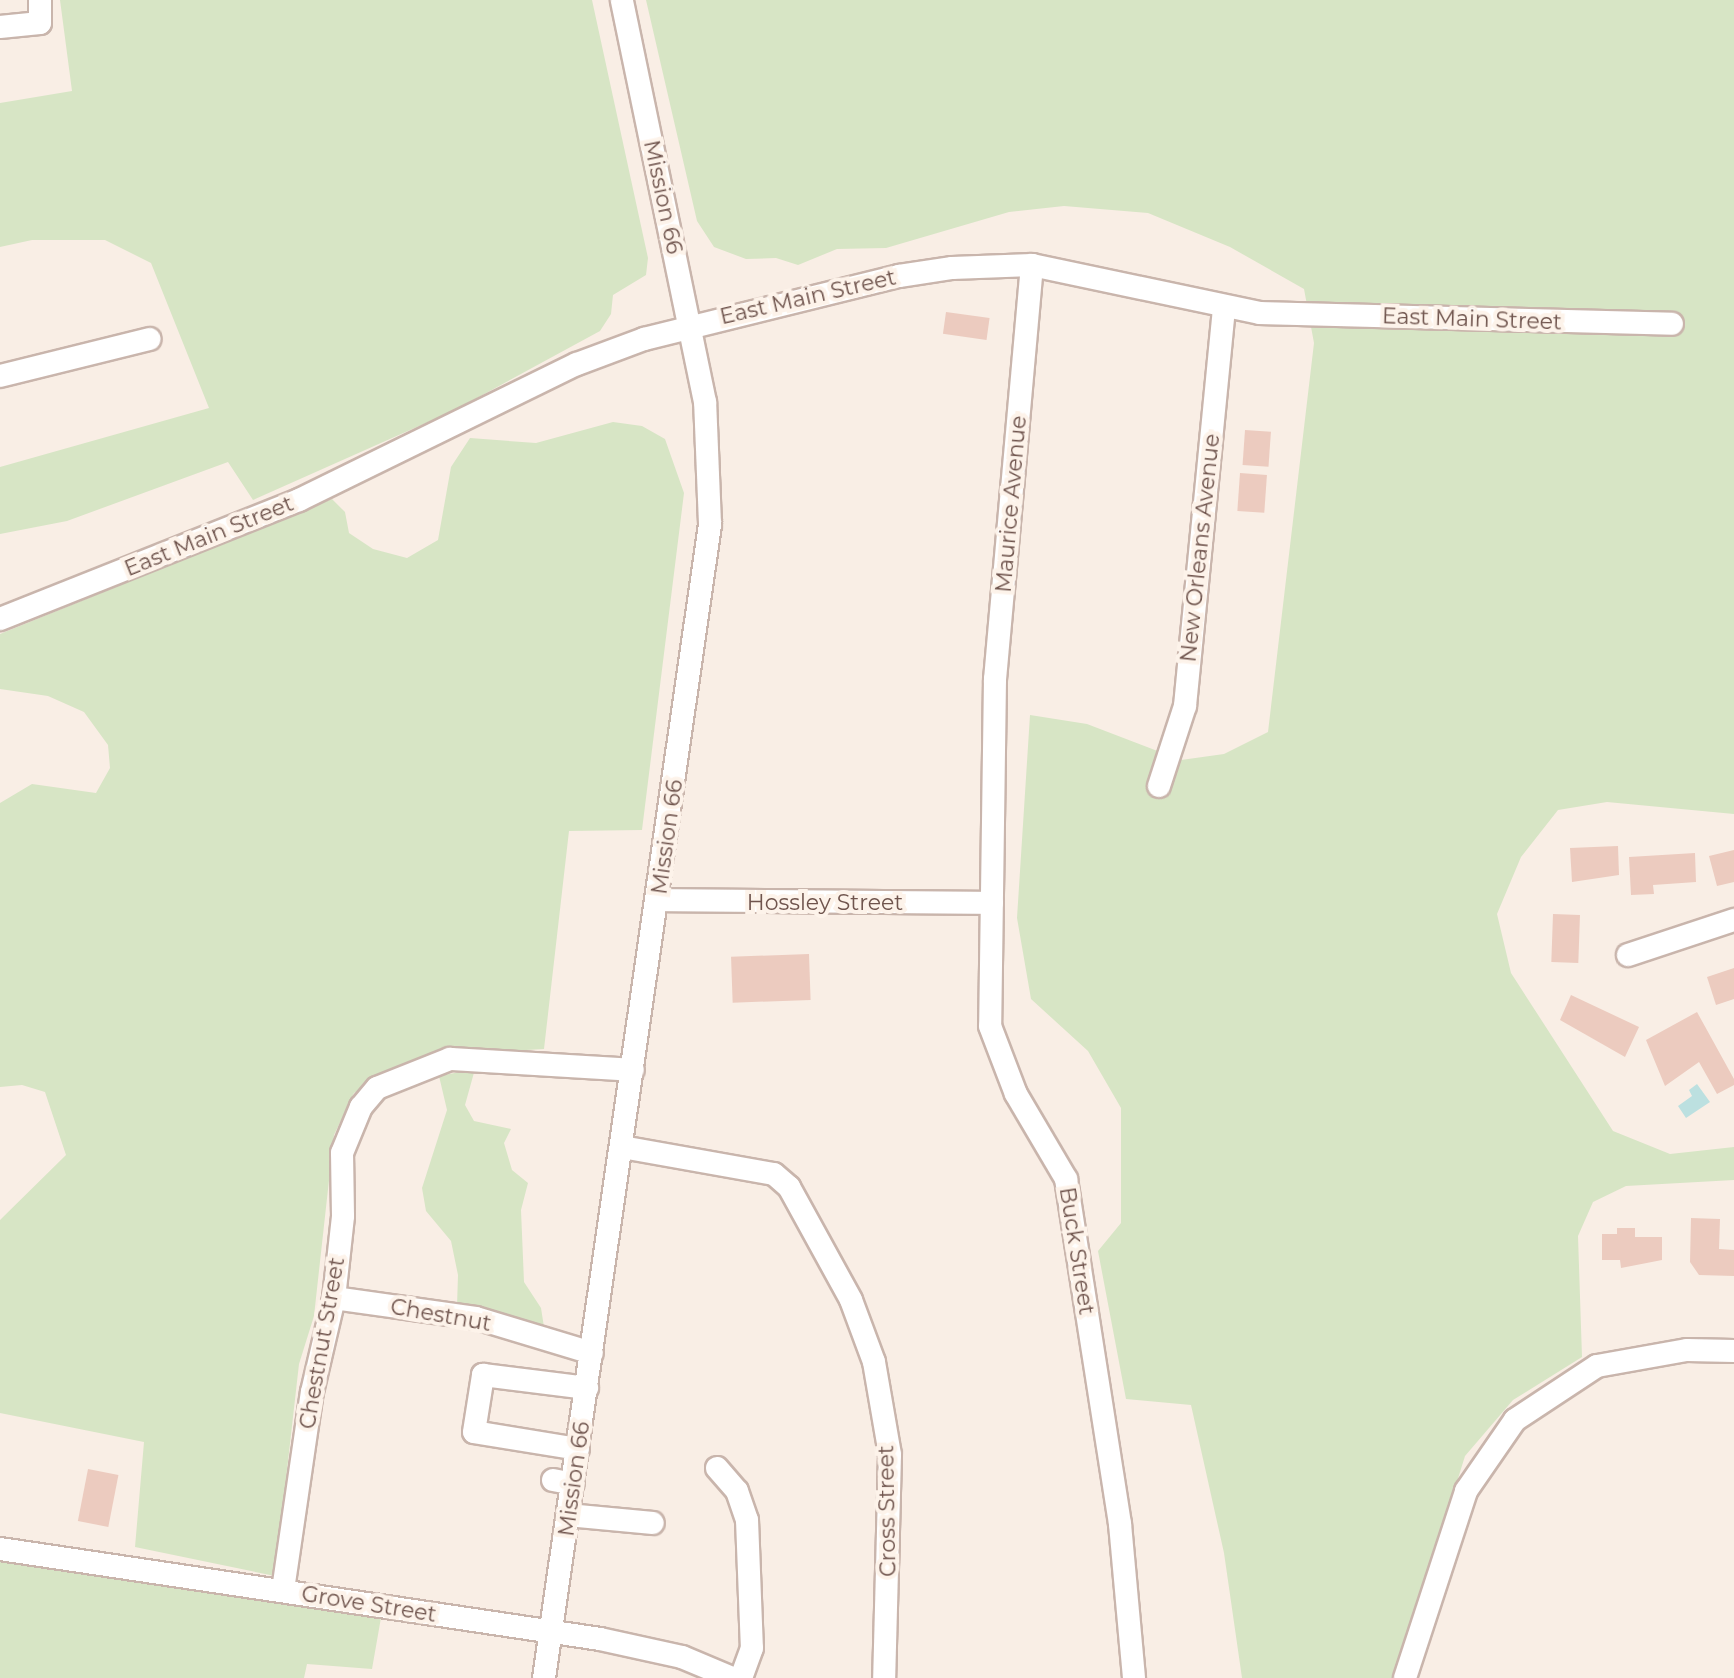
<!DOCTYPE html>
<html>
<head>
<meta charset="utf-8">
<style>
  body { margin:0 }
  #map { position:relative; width:1734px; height:1678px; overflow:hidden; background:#f9eee5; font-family:Montserrat,sans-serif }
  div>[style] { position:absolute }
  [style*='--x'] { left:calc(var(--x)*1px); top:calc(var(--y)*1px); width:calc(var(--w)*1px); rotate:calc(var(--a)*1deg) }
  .green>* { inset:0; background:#d7e5c5 }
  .water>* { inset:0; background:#bce0e0 }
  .building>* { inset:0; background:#eccbbf; transform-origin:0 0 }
  .roads { filter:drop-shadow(2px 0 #c9b5ac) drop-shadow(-2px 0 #c9b5ac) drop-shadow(0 2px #c9b5ac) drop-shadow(0 -2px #c9b5ac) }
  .minor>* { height:22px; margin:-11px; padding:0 11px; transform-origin:11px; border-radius:11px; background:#fff }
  span { translate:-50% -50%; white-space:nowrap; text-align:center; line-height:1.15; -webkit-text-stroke:8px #fdf3ea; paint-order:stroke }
  .street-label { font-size:22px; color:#6f544d }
</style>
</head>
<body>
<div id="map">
  <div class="green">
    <i style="clip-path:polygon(60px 0,592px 0,648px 258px,646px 275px,613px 295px,611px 314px,600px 331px,455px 410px,253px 500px,228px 462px,67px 521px,0 534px,0 467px,209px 408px,151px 263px,105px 240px,32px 240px,0 247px,0 103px,72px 91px)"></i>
    <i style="clip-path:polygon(646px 0,1734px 0,1734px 814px,1607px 802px,1558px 810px,1521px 857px,1497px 914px,1511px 973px,1613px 1131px,1670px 1154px,1734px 1147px,1734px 1180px,1626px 1186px,1593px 1202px,1578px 1236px,1582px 1357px,1513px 1400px,1465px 1456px,1396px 1678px,1242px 1678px,1224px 1553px,1191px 1405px,1126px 1399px,1098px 1251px,1121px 1223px,1121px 1108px,1088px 1051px,1031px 999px,1017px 918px,1030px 715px,1087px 724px,1181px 760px,1224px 754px,1268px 732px,1314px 343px,1304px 289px,1230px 247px,1148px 213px,1064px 206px,1009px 212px,886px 248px,837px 249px,798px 265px,776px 258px,746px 259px,714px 247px,697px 221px)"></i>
    <i style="clip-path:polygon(613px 422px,642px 426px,665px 439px,684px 493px,642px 830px,569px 831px,544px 1049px,441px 1055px,394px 1069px,354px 1093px,334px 1135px,314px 1316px,299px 1364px,275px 1576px,135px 1547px,144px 1442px,0 1413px,0 1220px,66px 1155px,45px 1092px,22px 1085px,0 1087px,0 803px,32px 784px,96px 793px,110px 768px,108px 745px,84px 712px,48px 696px,0 689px,0 634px,332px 499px,345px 512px,349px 533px,373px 549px,407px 558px,438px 540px,451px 467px,470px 438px,536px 443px)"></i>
    <i style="clip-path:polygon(475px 1069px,465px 1105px,474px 1121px,511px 1129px,504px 1143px,512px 1170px,528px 1183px,521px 1210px,524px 1282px,541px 1308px,544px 1327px,457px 1306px,458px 1275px,451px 1241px,426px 1211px,422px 1188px,447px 1110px,439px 1076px)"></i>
    <i style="clip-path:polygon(0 1560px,382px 1612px,372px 1669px,307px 1664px,304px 1678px,0 1678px)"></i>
  </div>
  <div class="water">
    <i style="clip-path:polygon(1697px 1084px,1710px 1102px,1686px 1118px,1678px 1106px,1692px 1096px,1689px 1090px)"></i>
  </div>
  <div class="building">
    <i style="left:946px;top:312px;width:44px;height:22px;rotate:8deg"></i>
    <i style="left:1245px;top:430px;width:26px;height:35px;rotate:4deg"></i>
    <i style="left:1240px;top:473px;width:27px;height:38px;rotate:4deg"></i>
    <i style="clip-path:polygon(1618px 846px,1619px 875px,1572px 882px,1570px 848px)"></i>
    <i style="clip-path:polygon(1734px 850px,1734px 882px,1717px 886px,1709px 856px)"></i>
    <i style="clip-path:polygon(1695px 853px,1696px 882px,1653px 885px,1654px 894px,1631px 895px,1629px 857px)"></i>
    <i style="left:1553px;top:914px;width:27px;height:48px;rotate:2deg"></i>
    <i style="left:809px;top:954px;width:46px;height:78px;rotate:88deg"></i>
    <i style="clip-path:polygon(1734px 968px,1734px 999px,1716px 1005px,1707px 977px)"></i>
    <i style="clip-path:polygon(1571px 995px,1639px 1027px,1625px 1057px,1560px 1020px)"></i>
    <i style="clip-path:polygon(1697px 1012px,1734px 1079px,1734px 1085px,1717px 1094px,1699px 1062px,1665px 1086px,1646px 1040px)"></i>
    <i style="clip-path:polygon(1691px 1218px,1720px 1219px,1719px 1249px,1734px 1250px,1734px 1276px,1699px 1275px,1690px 1262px)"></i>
    <i style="clip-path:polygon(1617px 1228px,1635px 1228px,1635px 1237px,1662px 1237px,1662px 1260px,1621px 1268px,1620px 1260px,1602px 1260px,1602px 1234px,1617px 1234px)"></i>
    <i style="left:88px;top:1469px;width:31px;height:53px;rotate:11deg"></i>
  </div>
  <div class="roads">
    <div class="minor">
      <i style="--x:0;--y:27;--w:40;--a:-5.7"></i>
      <i style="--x:40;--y:23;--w:23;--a:-90"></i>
      <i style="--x:1032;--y:265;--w:416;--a:95.1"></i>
      <i style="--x:995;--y:679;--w:347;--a:90.8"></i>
      <i style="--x:990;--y:1026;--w:73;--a:69.1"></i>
      <i style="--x:1016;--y:1094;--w:99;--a:59.5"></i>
      <i style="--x:1066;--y:1179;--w:349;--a:81.1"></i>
      <i style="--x:1120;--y:1524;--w:155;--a:84.8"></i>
      <i style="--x:0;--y:376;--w:154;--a:-13.9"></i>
      <i style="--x:0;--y:619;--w:322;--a:-21.7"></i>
      <i style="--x:299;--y:500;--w:309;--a:-26.1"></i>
      <i style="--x:577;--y:364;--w:72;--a:-20.5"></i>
      <i style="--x:644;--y:339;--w:263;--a:-13.9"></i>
      <i style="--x:899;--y:276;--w:54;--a:-8.6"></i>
      <i style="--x:952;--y:268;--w:80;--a:-2.1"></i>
      <i style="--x:1032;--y:265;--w:233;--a:11.9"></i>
      <i style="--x:1260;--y:313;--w:412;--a:1.5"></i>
      <i style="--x:1159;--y:786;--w:84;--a:-72"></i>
      <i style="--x:1185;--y:706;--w:401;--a:-84.4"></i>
      <i style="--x:657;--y:900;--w:335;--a:0.5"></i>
      <i style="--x:1628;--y:955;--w:112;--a:-18.3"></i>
      <i style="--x:622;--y:1147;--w:154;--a:10.1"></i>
      <i style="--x:774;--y:1174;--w:20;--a:41"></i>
      <i style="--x:789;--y:1187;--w:129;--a:61.2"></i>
      <i style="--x:851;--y:1300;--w:66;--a:69.6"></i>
      <i style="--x:874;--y:1362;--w:94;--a:80.2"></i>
      <i style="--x:890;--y:1455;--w:223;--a:91.5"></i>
      <i style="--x:334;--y:1298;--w:143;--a:8"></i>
      <i style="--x:476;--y:1318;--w:121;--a:16.8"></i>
      <i style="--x:578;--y:1449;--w:105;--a:-170.7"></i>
      <i style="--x:474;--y:1432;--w:58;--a:-81"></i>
      <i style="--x:483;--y:1375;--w:105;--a:7.1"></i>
      <i style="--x:717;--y:1468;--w:30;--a:49"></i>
      <i style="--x:737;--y:1491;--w:31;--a:71"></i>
      <i style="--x:747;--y:1520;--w:128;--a:87.8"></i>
      <i style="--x:752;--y:1648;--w:32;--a:110"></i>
      <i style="--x:553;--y:1480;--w:20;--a:11"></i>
      <i style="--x:568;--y:1515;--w:85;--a:5.4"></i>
      <i style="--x:0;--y:1549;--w:607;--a:8.53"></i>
      <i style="--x:600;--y:1639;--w:84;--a:12.4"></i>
      <i style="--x:682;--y:1657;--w:54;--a:22.8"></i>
      <i style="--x:283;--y:1590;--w:200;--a:-81.7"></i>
      <i style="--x:312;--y:1392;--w:97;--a:-76.8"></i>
      <i style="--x:334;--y:1298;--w:82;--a:-83.7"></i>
      <i style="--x:343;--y:1216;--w:63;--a:-90.9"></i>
      <i style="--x:342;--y:1153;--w:50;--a:-67.6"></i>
      <i style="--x:361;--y:1107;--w:25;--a:-50"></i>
      <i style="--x:377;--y:1088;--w:79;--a:-21.7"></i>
      <i style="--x:450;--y:1059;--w:183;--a:3.4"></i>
      <i style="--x:544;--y:1678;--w:1166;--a:-81.81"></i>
      <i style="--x:710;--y:524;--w:122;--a:-92.3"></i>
      <i style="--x:705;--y:402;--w:410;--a:-101.7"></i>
      <i style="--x:1405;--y:1678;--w:197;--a:-71.9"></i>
      <i style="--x:1466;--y:1491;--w:86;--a:-55.4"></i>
      <i style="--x:1515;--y:1420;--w:98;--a:-33.4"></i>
      <i style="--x:1597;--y:1366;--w:91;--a:-10.1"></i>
      <i style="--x:1687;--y:1350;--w:47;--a:1.2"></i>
    </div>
  </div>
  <div class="street-label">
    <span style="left:663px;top:197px;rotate:78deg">Mission 66</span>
    <span style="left:808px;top:297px;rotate:-13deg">East Main Street</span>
    <span style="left:1472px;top:319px;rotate:2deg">East Main Street</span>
    <span style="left:1011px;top:504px;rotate:-85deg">Maurice Avenue</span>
    <span style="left:209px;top:536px;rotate:-22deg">East Main Street</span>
    <span style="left:1200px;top:548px;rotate:-84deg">New Orleans Avenue</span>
    <span style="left:667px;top:837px;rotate:-82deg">Mission 66</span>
    <span style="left:825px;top:903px">Hossley Street</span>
    <span style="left:1077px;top:1251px;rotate:81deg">Buck Street</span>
    <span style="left:441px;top:1315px;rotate:10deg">Chestnut</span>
    <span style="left:322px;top:1343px;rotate:-80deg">Chestnut Street</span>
    <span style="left:574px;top:1479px;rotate:-82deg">Mission 66</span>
    <span style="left:887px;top:1511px;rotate:-91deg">Cross Street</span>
    <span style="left:369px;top:1604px;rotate:9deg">Grove Street</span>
  </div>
</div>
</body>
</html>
